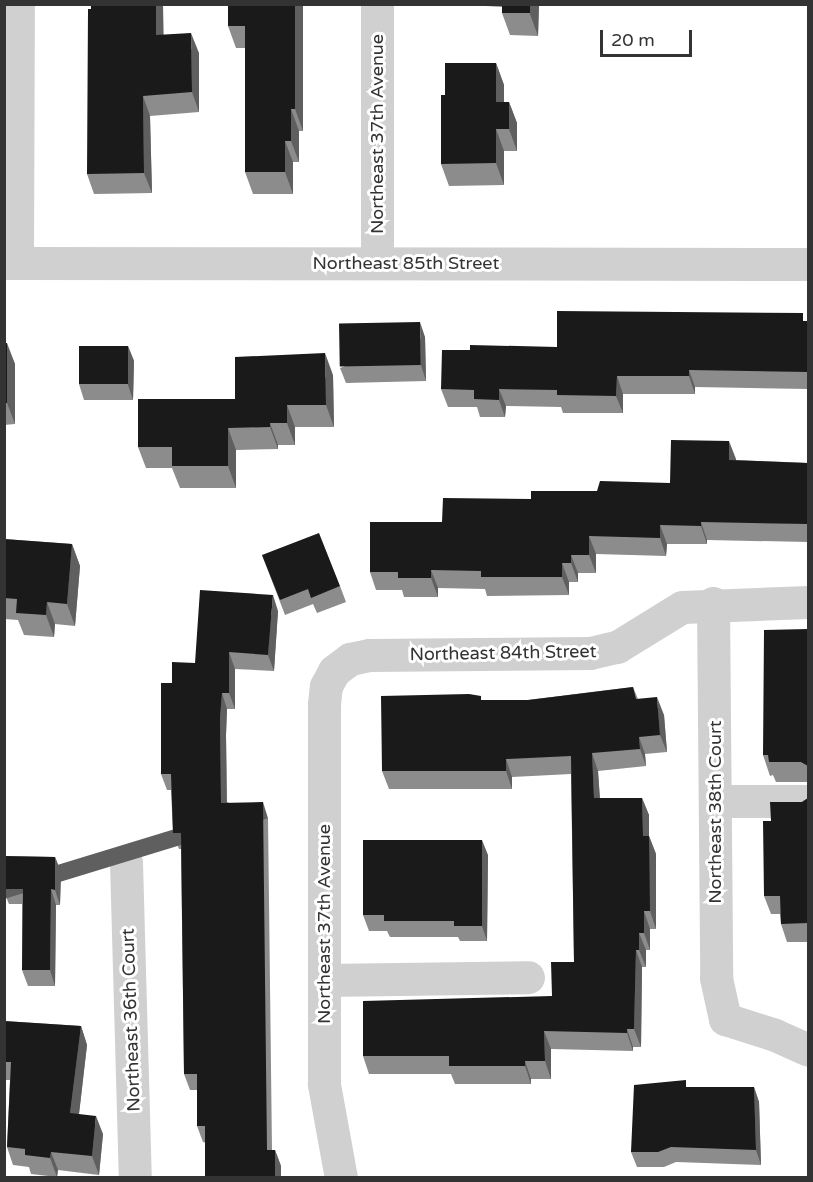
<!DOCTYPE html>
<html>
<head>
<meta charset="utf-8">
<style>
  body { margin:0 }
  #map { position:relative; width:813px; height:1182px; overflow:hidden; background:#fff; font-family:"Varela Round",sans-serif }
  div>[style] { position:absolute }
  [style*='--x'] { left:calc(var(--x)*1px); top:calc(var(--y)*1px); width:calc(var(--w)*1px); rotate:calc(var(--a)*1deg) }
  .minor>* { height:33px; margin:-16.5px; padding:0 16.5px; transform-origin:16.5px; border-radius:16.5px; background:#d0d0d0 }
  .wall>* { inset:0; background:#8c8c8c }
  .shaded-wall>* { inset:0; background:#5f5f5f; transform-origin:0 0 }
  .building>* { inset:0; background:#1a1a1a; transform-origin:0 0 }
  span { translate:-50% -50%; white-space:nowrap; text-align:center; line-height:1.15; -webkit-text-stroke:6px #fff; paint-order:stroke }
  .street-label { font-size:18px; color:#333 }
  .frame { position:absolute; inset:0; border:6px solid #333; pointer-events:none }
  .scale { position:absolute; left:600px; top:30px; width:92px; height:27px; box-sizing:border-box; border:3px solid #333; border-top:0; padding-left:8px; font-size:18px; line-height:21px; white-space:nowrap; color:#333; -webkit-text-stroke:4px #fff; paint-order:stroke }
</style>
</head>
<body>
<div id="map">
  <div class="minor">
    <i style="--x:377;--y:4;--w:259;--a:90"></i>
    <i style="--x:4;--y:263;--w:804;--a:0.07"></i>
    <i style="--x:17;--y:263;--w:259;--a:-89.8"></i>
    <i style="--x:713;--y:603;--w:375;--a:89.5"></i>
    <i style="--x:716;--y:978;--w:42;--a:77.6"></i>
    <i style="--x:725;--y:1019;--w:52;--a:17.7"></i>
    <i style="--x:775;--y:1035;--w:36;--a:24"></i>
    <i style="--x:715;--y:801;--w:93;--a:0"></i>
    <i style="--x:126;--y:862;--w:316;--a:88.4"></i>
    <i style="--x:324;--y:980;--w:204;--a:-0.8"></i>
    <i style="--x:341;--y:1178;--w:96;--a:-100.3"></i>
    <i style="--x:324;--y:1084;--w:380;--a:-90"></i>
    <i style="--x:324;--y:704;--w:18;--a:-84"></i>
    <i style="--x:326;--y:686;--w:17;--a:-62"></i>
    <i style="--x:334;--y:671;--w:20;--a:-37"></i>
    <i style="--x:350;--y:659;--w:19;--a:-12"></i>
    <i style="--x:369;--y:655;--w:221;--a:-0.5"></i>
    <i style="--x:590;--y:653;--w:28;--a:-13"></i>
    <i style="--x:617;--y:647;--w:76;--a:-31.6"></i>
    <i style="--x:682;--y:607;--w:126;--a:-2.3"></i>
  </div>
  <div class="wall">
    <i style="clip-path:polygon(303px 4px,303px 131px,299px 131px,299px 162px,293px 162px,293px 194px,253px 194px,245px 172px,245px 48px,236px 48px,228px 26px)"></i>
    <i style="clip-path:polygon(454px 4px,539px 4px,538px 36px,510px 35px,502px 13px,502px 7px)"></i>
    <i style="clip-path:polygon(164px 35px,199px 53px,199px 112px,150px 116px,152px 193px,94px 194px,87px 174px)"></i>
    <i style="clip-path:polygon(496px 63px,504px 85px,504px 102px,509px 102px,517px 123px,517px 151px,504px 151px,504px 185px,449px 186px,441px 164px,445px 95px)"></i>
    <i style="clip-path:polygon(808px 321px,808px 389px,695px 387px,695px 394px,623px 394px,623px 413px,563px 413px,561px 407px,506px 406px,505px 417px,480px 417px,477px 407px,448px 407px,441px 389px,470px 350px,557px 347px)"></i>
    <i style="clip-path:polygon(425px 337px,426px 381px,346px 383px,340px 368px)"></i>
    <i style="clip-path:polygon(4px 343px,15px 364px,15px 424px,4px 425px)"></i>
    <i style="clip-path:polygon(128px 346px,134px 361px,133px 400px,84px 400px,79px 384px)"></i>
    <i style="clip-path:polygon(333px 375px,334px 427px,295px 427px,295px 445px,278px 445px,278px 449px,236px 450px,236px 488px,180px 488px,172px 468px,146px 468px,138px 447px)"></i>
    <i style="clip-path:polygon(736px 460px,808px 463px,808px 542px,707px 540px,707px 544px,667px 544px,666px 556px,596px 554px,596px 573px,578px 573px,578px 582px,569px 582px,569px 595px,487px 596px,485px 589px,438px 588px,438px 597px,404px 597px,402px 590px,376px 590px,370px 572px,442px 522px,531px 499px,670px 483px)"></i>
    <i style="clip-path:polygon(4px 539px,72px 544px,80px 566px,75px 626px,55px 624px,54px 637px,24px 635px,18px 620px,4px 619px)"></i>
    <i style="clip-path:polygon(262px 555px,340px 586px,346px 602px,317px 613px,313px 604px,285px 615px)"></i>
    <i style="clip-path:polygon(278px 611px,274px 671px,235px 669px,235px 709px,227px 709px,226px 735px,227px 802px,268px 818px,272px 1150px,275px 1150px,281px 1166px,203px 1142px,197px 1126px,197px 1090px,190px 1090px,184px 1074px,181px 849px,179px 849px,173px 833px,171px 790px,167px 790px,161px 774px,172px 683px,195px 663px)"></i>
    <i style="clip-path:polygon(808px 629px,808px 782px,776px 782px,773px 775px,770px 776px,763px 755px)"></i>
    <i style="clip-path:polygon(633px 687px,638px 699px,664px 715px,667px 752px,645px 754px,646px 766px,598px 771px,600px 798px,642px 798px,649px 815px,649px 836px,656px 854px,656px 929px,650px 929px,650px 950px,646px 950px,646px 967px,642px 967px,641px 1047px,633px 1047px,633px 1051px,551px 1049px,551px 1079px,531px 1079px,531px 1084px,455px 1084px,451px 1074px,369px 1074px,363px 1056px,552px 996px,574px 962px,571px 774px,512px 777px,512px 789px,389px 789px,382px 771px,482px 700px,528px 700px)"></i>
    <i style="clip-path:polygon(808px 798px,808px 942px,787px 942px,781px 924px,780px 914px,771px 914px,764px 896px,771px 821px)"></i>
    <i style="clip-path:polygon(488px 855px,487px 941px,460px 941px,458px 937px,390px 937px,387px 931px,369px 931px,363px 915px)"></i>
    <i style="clip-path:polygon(4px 856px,55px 857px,61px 872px,60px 905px,56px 905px,55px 986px,28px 986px,22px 970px,22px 904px,9px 904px,4px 892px)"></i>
    <i style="clip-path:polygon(4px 1021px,81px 1026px,87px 1045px,79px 1114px,103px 1134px,99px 1175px,58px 1170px,57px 1177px,31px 1174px,29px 1167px,13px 1165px,7px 1147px,10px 1080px,4px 1080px)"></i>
    <i style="clip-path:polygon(688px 1087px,754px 1087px,759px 1102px,761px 1165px,676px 1162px,664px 1167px,637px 1167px,631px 1152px)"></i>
  </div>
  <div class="shaded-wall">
    <i style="clip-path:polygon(156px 4px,163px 4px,164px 55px,156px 35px)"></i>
    <i style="clip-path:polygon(295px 4px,303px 4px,303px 131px,295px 109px)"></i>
    <i style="clip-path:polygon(530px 4px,539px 4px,538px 36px,530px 14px)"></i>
    <i style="clip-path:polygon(191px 33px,199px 53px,199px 112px,192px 92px)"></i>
    <i style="clip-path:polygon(496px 63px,504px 85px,504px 123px,496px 102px)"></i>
    <i style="clip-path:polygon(143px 96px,150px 116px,152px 193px,144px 173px)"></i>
    <i style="clip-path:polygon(509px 102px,517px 123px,517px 151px,509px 129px)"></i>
    <i style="clip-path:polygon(291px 109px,299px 131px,299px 162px,291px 141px)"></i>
    <i style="clip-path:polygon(496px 129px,504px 151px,504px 185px,496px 163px)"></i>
    <i style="clip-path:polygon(285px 141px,293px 162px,293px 194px,285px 172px)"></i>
    <i style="clip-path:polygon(420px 322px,425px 337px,426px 381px,421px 365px)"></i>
    <i style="clip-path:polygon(7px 343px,15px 364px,15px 424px,7px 403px)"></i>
    <i style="clip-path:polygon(128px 346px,134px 361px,133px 400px,128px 385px)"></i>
    <i style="clip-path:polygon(325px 353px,333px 375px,334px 427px,326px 405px)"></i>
    <i style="clip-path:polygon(689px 370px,695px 387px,695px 394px,689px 376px)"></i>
    <i style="clip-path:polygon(617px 376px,623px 394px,623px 413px,616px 396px)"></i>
    <i style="clip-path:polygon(499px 389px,506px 406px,505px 417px,499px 400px)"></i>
    <i style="clip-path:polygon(287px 405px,295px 427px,295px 445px,287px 423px)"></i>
    <i style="clip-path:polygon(270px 423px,278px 445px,278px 449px,270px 427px)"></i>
    <i style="clip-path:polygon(228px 428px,236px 450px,236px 488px,228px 466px)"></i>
    <i style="clip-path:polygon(729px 441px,736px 459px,736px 478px,729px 460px)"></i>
    <i style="clip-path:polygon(701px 522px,707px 540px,707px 544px,701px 526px)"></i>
    <i style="clip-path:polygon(660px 525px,667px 544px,666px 556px,660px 538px)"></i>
    <i style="clip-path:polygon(589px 536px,596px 554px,596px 573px,589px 555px)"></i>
    <i style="clip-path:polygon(72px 544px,80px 566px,75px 626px,67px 604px)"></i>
    <i style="clip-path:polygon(571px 555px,578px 573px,578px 582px,571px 563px)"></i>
    <i style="clip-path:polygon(562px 563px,569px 582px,569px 595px,562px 577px)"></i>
    <i style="clip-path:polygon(431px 570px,438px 588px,438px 597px,431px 578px)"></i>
    <i style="clip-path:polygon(273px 595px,278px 611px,274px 671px,268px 655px)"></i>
    <i style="clip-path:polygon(47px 602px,55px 624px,54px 637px,46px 615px)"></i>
    <i style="clip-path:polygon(229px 652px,235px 669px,235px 709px,229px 693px)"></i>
    <i style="clip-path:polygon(222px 693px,227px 709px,226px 735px,227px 819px,221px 803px,220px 718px)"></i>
    <i style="clip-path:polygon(657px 697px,664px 715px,667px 752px,660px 735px)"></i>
    <i style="clip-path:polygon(639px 737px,645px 754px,646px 766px,640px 749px)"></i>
    <i style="clip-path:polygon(592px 753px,598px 771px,601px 816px,594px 798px)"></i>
    <i style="clip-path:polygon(506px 759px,512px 777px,512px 789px,506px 771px)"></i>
    <i style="clip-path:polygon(642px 798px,649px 815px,649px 852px,649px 836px,656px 854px,656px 929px,650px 911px,643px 836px)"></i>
    <i style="left:263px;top:802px;width:17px;height:348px;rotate:73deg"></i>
    <i style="clip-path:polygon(482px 840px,488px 855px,487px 941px,482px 926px)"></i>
    <i style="clip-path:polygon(55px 857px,61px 872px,60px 905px,55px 890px)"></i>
    <i style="clip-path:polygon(51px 889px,56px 905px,55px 986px,50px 970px)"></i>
    <i style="clip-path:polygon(644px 911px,650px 929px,650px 950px,644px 933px)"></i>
    <i style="clip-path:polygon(639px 933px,646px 950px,646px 967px,639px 950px)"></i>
    <i style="clip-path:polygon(636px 950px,642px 967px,641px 1047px,634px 1029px)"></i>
    <i style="clip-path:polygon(81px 1026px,87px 1045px,77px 1131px,70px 1113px)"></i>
    <i style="clip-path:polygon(627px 1029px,633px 1047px,633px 1051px,627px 1033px)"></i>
    <i style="clip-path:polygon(544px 1031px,551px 1049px,551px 1079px,545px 1061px)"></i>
    <i style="clip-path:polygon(525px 1061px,531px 1079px,531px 1084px,525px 1066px)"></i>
    <i style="clip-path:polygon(754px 1087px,759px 1102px,761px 1165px,756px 1150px)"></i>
    <i style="clip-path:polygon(96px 1116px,103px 1134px,99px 1175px,92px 1156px)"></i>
    <i style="clip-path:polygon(275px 1150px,281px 1166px,281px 1178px,275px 1178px)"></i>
    <i style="clip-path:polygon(51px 1152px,58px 1170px,57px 1177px,50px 1158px)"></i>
  </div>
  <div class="building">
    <i style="clip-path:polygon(91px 4px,156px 4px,156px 35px,191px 33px,192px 92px,143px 96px,144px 173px,87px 174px,88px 9px,91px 9px)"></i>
    <i style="clip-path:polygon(228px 4px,295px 4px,295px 109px,291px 109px,291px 141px,285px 141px,285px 172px,245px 172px,245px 26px,228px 26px)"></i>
    <i style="left:502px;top:4px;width:28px;height:9px"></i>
    <i style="clip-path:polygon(445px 63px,496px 63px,496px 102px,509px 102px,509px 129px,496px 129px,496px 163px,441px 164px,441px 95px,445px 95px)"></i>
    <i style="clip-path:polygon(557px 311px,803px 313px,803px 321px,808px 321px,808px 372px,689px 370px,689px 376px,617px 376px,616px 396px,557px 395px,557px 390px,499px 389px,499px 400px,474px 399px,474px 390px,441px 389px,442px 350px,470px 350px,470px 345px,557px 347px)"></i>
    <i style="left:420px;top:322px;width:43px;height:81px;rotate:89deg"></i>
    <i style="left:4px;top:343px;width:3px;height:60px"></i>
    <i style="left:79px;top:346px;width:49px;height:38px"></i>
    <i style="clip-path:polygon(325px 353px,326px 405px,287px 405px,287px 423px,270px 423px,270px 427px,228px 428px,228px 466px,172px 466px,172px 447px,138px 447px,138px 399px,235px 399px,235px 357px)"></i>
    <i style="clip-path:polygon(671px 440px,729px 441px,729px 460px,808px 463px,808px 524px,701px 522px,701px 526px,660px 525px,660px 538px,589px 536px,589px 555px,571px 555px,571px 563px,562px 563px,562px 577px,481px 577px,481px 571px,431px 570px,431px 578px,398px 578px,398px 572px,370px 572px,370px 522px,442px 522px,443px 498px,531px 499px,531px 491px,597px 491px,600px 481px,670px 483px)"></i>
    <i style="clip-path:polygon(319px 533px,340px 586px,311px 598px,308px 589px,280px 600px,262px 555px)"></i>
    <i style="clip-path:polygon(4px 539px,72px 544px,67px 604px,47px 602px,46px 615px,16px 613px,17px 599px,4px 598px)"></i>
    <i style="clip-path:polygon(200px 590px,273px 595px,268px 655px,229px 652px,229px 693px,222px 693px,220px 718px,221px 803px,263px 802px,267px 1150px,275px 1150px,275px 1178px,205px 1178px,205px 1126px,197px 1126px,197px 1074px,184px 1074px,181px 833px,173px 833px,171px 774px,161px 774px,161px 683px,172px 683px,172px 662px,195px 663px)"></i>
    <i style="clip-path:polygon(808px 629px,808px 766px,801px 762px,769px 762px,768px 755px,763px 755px,764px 630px)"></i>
    <i style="clip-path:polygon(633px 687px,636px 699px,657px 697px,660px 735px,639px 737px,640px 749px,592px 753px,594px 798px,642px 798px,643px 836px,649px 836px,650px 911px,644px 911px,644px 933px,639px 933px,639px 950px,636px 950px,634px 1029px,627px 1029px,627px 1033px,544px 1031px,545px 1061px,525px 1061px,525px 1066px,449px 1066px,449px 1056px,363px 1056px,363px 1001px,552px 996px,551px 962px,574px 962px,571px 756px,506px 759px,506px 771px,382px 771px,381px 696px,469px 694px,481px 696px,481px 700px,528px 700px)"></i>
    <i style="clip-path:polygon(808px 798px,808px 923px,781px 924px,780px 896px,764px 896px,763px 821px,771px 821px,770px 802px,802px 802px)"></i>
    <i style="clip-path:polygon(363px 840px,482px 840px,482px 926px,454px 926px,454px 921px,384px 921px,384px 915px,363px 915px)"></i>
    <i style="clip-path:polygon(4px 856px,55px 857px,55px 890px,51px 889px,50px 970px,22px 970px,23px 889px,4px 889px)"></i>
    <i style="clip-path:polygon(4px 1021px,81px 1026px,70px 1113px,96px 1116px,92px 1156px,51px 1152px,50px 1158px,25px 1155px,25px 1149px,7px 1147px,11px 1062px,4px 1062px)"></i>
    <i style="clip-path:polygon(686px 1080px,686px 1087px,754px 1087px,756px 1150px,671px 1147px,658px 1152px,631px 1152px,634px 1085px)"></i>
  </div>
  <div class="street-label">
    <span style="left:377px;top:134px;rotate:-90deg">Northeast 37th Avenue</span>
    <span style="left:406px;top:263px">Northeast 85th Street</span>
    <span style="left:503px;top:653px;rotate:-1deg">Northeast 84th Street</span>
    <span style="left:715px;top:812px;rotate:-90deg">Northeast 38th Court</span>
    <span style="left:324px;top:924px;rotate:-90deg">Northeast 37th Avenue</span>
    <span style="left:131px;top:1020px;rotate:-92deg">Northeast 36th Court</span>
  </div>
  <div class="frame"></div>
  <div class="scale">20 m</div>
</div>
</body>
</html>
